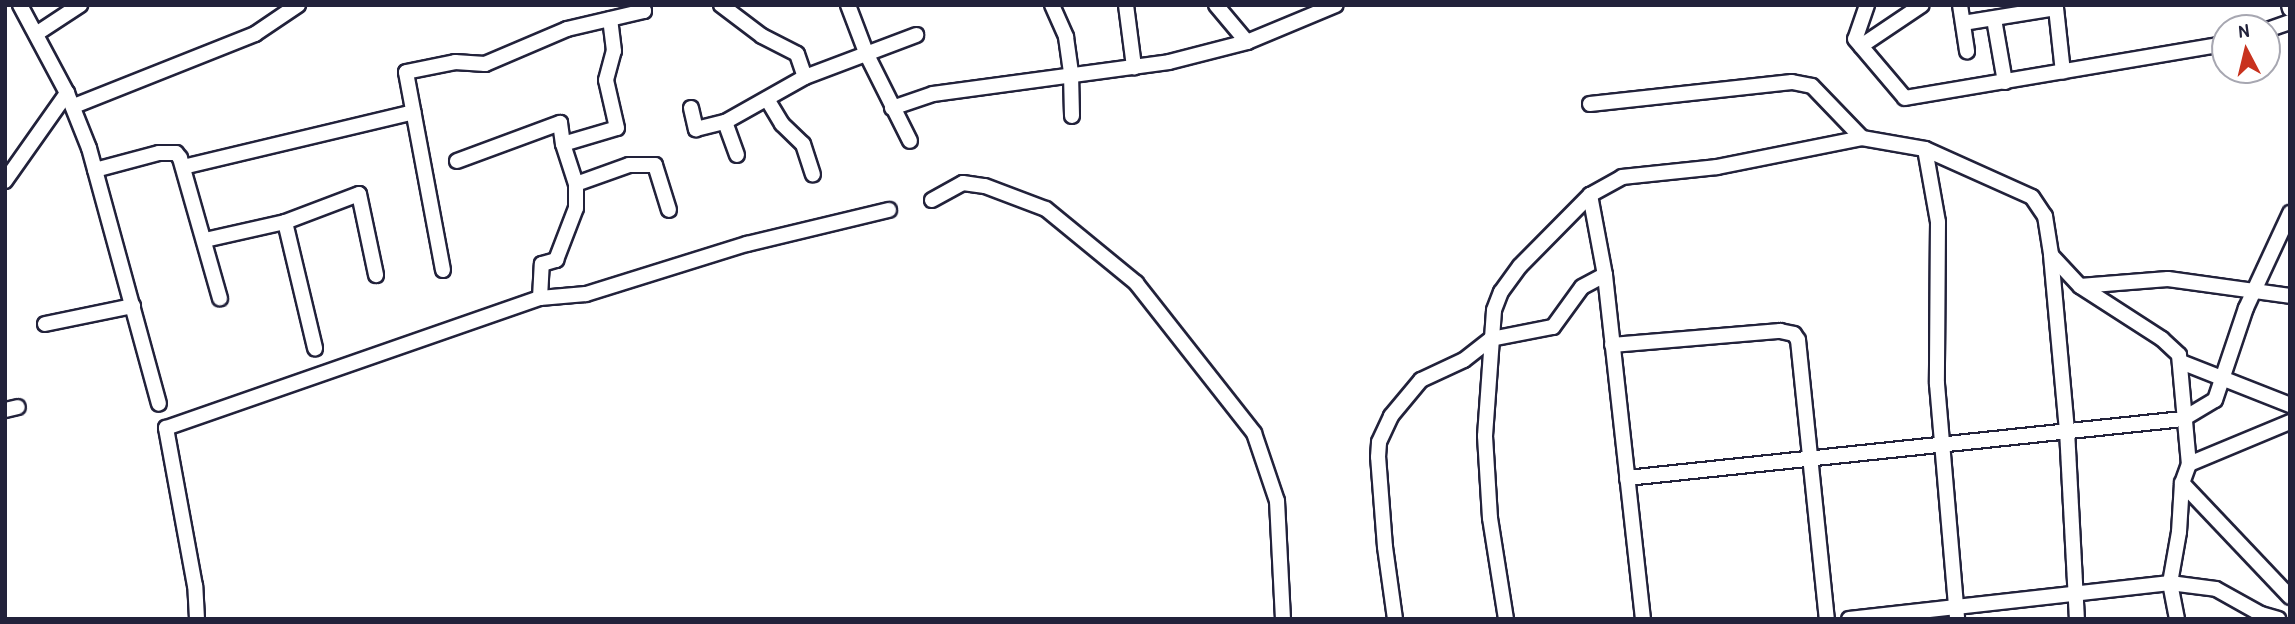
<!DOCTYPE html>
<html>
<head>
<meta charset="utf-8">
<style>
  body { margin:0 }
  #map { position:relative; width:2295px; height:624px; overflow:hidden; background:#fff; font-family:"Patrick Hand",sans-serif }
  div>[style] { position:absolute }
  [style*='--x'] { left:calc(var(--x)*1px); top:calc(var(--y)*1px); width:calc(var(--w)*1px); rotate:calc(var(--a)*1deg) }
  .roads { filter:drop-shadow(2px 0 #22223b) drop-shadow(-2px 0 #22223b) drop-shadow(0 2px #22223b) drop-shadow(0 -2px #22223b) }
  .minor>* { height:14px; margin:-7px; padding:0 7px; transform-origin:7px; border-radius:7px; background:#fff }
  span { translate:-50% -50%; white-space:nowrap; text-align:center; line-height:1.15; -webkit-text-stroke:6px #fff; paint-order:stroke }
  .frame { position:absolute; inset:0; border:7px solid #22223b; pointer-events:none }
  .north { position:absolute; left:2211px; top:14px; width:70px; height:70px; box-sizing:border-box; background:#fff; border:2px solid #a7a7b1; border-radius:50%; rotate:353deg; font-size:19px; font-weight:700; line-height:28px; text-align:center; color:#22223b }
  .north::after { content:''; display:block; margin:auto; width:24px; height:32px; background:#c8321e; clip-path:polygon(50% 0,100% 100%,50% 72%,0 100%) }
</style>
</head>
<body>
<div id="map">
  <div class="roads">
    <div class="minor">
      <i style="--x:20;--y:5;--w:100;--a:61.9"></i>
      <i style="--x:67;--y:93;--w:59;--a:68.2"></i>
      <i style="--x:89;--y:148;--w:265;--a:74.7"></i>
      <i style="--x:721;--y:5;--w:51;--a:37.1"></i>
      <i style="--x:762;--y:36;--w:39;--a:27"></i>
      <i style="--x:797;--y:54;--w:24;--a:71"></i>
      <i style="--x:848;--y:5;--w:53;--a:69.2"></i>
      <i style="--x:867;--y:55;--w:96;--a:63.4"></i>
      <i style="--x:1052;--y:5;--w:35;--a:66"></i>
      <i style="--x:1066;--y:37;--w:37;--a:82"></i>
      <i style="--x:1071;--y:74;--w:42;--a:88.6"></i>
      <i style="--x:1126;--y:5;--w:63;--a:82.6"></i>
      <i style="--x:1216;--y:5;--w:48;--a:50"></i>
      <i style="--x:1867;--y:5;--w:36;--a:109"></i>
      <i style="--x:1855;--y:39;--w:77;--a:49.7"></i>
      <i style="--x:1905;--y:98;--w:325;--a:-9.6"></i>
      <i style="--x:1960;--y:5;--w:47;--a:81.3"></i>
      <i style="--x:2289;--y:5;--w:4;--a:76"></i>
      <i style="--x:1994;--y:19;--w:64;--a:80.1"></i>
      <i style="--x:1963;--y:23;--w:94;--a:-9.2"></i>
      <i style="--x:2056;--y:8;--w:64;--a:83.8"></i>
      <i style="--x:2267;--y:30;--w:24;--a:-19"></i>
      <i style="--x:36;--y:34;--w:53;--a:-33.4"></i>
      <i style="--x:1861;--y:46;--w:73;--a:-33.9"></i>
      <i style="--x:767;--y:99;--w:29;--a:59"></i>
      <i style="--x:782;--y:124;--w:29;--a:44"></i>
      <i style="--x:803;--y:144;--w:32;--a:72"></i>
      <i style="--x:1590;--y:104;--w:203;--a:-6.2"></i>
      <i style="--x:1792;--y:82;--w:20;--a:11"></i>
      <i style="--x:1812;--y:86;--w:72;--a:46.1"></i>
      <i style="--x:1862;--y:138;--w:64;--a:9.9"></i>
      <i style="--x:1925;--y:149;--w:74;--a:79.9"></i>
      <i style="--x:1938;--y:222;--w:162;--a:90.4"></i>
      <i style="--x:1937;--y:384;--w:236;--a:85.1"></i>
      <i style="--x:74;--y:106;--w:195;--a:-21.7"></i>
      <i style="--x:255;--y:34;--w:52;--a:-34"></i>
      <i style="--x:691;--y:108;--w:22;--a:77"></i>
      <i style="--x:696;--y:129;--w:30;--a:-14"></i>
      <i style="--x:725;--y:122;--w:92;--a:-29.4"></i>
      <i style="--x:805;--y:77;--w:119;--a:-20.7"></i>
      <i style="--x:892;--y:108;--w:43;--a:-18.9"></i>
      <i style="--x:933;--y:94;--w:238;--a:-7.7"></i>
      <i style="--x:1169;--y:62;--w:81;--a:-14.4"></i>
      <i style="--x:1247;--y:42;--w:96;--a:-22.6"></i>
      <i style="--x:725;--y:122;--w:35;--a:70"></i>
      <i style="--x:1925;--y:149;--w:117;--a:24.2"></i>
      <i style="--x:2032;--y:197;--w:23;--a:56"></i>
      <i style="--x:2045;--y:216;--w:39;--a:81"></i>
      <i style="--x:2051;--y:255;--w:176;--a:84.8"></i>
      <i style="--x:2067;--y:430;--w:189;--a:87"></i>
      <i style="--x:457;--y:161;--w:110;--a:-20.3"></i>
      <i style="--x:560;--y:123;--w:21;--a:82"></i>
      <i style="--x:183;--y:167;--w:237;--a:-13.4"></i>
      <i style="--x:95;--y:170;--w:66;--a:-14.9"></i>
      <i style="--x:159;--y:153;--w:17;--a:0"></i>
      <i style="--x:176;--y:153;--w:6;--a:51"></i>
      <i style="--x:180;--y:158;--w:146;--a:74.1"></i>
      <i style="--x:5;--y:181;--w:108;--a:-54.8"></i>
      <i style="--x:576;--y:184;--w:56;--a:-19.7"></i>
      <i style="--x:629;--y:165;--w:26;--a:0"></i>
      <i style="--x:655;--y:165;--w:47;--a:72.7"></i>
      <i style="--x:1590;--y:195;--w:81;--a:79.4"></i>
      <i style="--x:1605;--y:275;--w:346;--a:83.7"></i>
      <i style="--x:932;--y:200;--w:35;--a:-29"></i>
      <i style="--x:963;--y:183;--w:22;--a:8"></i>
      <i style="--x:985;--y:186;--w:65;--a:20.7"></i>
      <i style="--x:1046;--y:209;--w:117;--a:39.4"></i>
      <i style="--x:1136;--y:283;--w:191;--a:51.8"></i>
      <i style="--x:1254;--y:433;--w:72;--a:71.3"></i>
      <i style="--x:1277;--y:501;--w:118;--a:87.1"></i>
      <i style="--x:285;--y:222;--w:130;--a:76.6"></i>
      <i style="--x:205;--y:240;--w:82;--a:-12.7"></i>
      <i style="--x:285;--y:222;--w:79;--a:-20.7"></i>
      <i style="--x:359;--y:194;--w:83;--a:78.1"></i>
      <i style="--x:2052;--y:256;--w:41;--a:47"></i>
      <i style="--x:2080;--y:286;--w:98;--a:32.9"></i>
      <i style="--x:2162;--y:339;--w:23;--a:43"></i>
      <i style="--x:2179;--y:355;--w:109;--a:84.8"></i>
      <i style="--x:2189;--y:464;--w:20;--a:110"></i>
      <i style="--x:2182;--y:483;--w:49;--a:93.5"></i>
      <i style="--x:2179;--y:532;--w:52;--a:100"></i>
      <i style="--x:2170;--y:583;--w:37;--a:79"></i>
      <i style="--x:443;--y:270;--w:201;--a:-100.6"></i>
      <i style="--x:406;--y:72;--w:50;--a:-11.5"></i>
      <i style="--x:455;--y:62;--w:30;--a:4"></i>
      <i style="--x:485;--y:64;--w:89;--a:-23.1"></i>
      <i style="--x:567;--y:29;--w:79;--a:-13.2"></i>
      <i style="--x:644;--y:11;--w:6;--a:-108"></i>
      <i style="--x:2080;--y:286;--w:88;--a:-4.5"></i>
      <i style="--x:2168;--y:279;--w:123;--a:7.9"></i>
      <i style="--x:540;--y:298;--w:34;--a:-87"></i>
      <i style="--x:542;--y:264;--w:15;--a:-16"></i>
      <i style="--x:556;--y:260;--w:56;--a:-69"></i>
      <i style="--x:576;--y:208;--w:24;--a:-90"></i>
      <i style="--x:576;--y:184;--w:42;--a:-108"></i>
      <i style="--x:563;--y:144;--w:56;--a:-16.5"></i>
      <i style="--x:617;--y:128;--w:49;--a:-102.9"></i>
      <i style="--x:606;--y:80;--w:30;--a:-75"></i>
      <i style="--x:614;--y:51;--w:32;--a:-97"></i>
      <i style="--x:45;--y:324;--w:90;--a:-11.6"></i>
      <i style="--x:1612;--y:345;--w:169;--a:-4.8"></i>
      <i style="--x:1780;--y:331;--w:14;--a:12"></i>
      <i style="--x:1794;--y:334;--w:7;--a:56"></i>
      <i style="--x:1798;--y:340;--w:281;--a:84.1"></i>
      <i style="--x:2181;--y:362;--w:117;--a:21.5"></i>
      <i style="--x:5;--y:410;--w:13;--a:-13"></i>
      <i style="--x:2189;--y:464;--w:109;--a:-22.6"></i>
      <i style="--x:1627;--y:478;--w:559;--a:-6.06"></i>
      <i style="--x:2183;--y:419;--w:37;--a:-31"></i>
      <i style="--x:2215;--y:400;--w:97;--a:-71.4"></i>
      <i style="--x:2246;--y:308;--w:105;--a:-65.1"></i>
      <i style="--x:2182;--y:483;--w:157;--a:46.5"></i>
      <i style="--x:197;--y:619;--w:33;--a:-93"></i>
      <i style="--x:195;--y:586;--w:161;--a:-100.4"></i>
      <i style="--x:166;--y:428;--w:396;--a:-19.2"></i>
      <i style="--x:540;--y:298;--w:46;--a:-5"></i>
      <i style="--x:586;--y:294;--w:169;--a:-17.3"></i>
      <i style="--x:747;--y:244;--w:146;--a:-13.5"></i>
      <i style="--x:1395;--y:619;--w:73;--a:-97.9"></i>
      <i style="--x:1385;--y:547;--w:90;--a:-94.4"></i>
      <i style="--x:1378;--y:457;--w:15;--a:-86"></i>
      <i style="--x:1379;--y:442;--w:29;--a:-65"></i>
      <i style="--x:1391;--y:416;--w:47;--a:-50.2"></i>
      <i style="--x:1421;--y:380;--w:47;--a:-24.9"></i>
      <i style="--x:1464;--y:360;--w:34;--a:-38"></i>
      <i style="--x:1491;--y:339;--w:63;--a:-11"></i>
      <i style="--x:1553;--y:327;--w:49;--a:-54.1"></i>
      <i style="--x:1582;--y:287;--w:26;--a:-28"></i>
      <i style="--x:1506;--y:619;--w:102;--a:-99"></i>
      <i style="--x:1490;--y:518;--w:82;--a:-93.5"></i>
      <i style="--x:1485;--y:436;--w:126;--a:-85.9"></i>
      <i style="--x:1494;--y:310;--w:19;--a:-69"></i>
      <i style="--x:1501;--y:292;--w:32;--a:-54"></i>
      <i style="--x:1520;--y:266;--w:100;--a:-45.4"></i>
      <i style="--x:1590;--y:195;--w:37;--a:-29"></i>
      <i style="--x:1622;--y:177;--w:96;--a:-6"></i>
      <i style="--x:1717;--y:167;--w:148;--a:-11.3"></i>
      <i style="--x:1849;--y:619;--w:323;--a:-6.4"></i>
      <i style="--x:2170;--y:583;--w:46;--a:7.4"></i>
      <i style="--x:2216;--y:589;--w:51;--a:29.1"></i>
      <i style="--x:2261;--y:614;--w:18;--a:16"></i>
    </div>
  </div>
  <div class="frame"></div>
  <div class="north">N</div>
</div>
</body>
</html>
